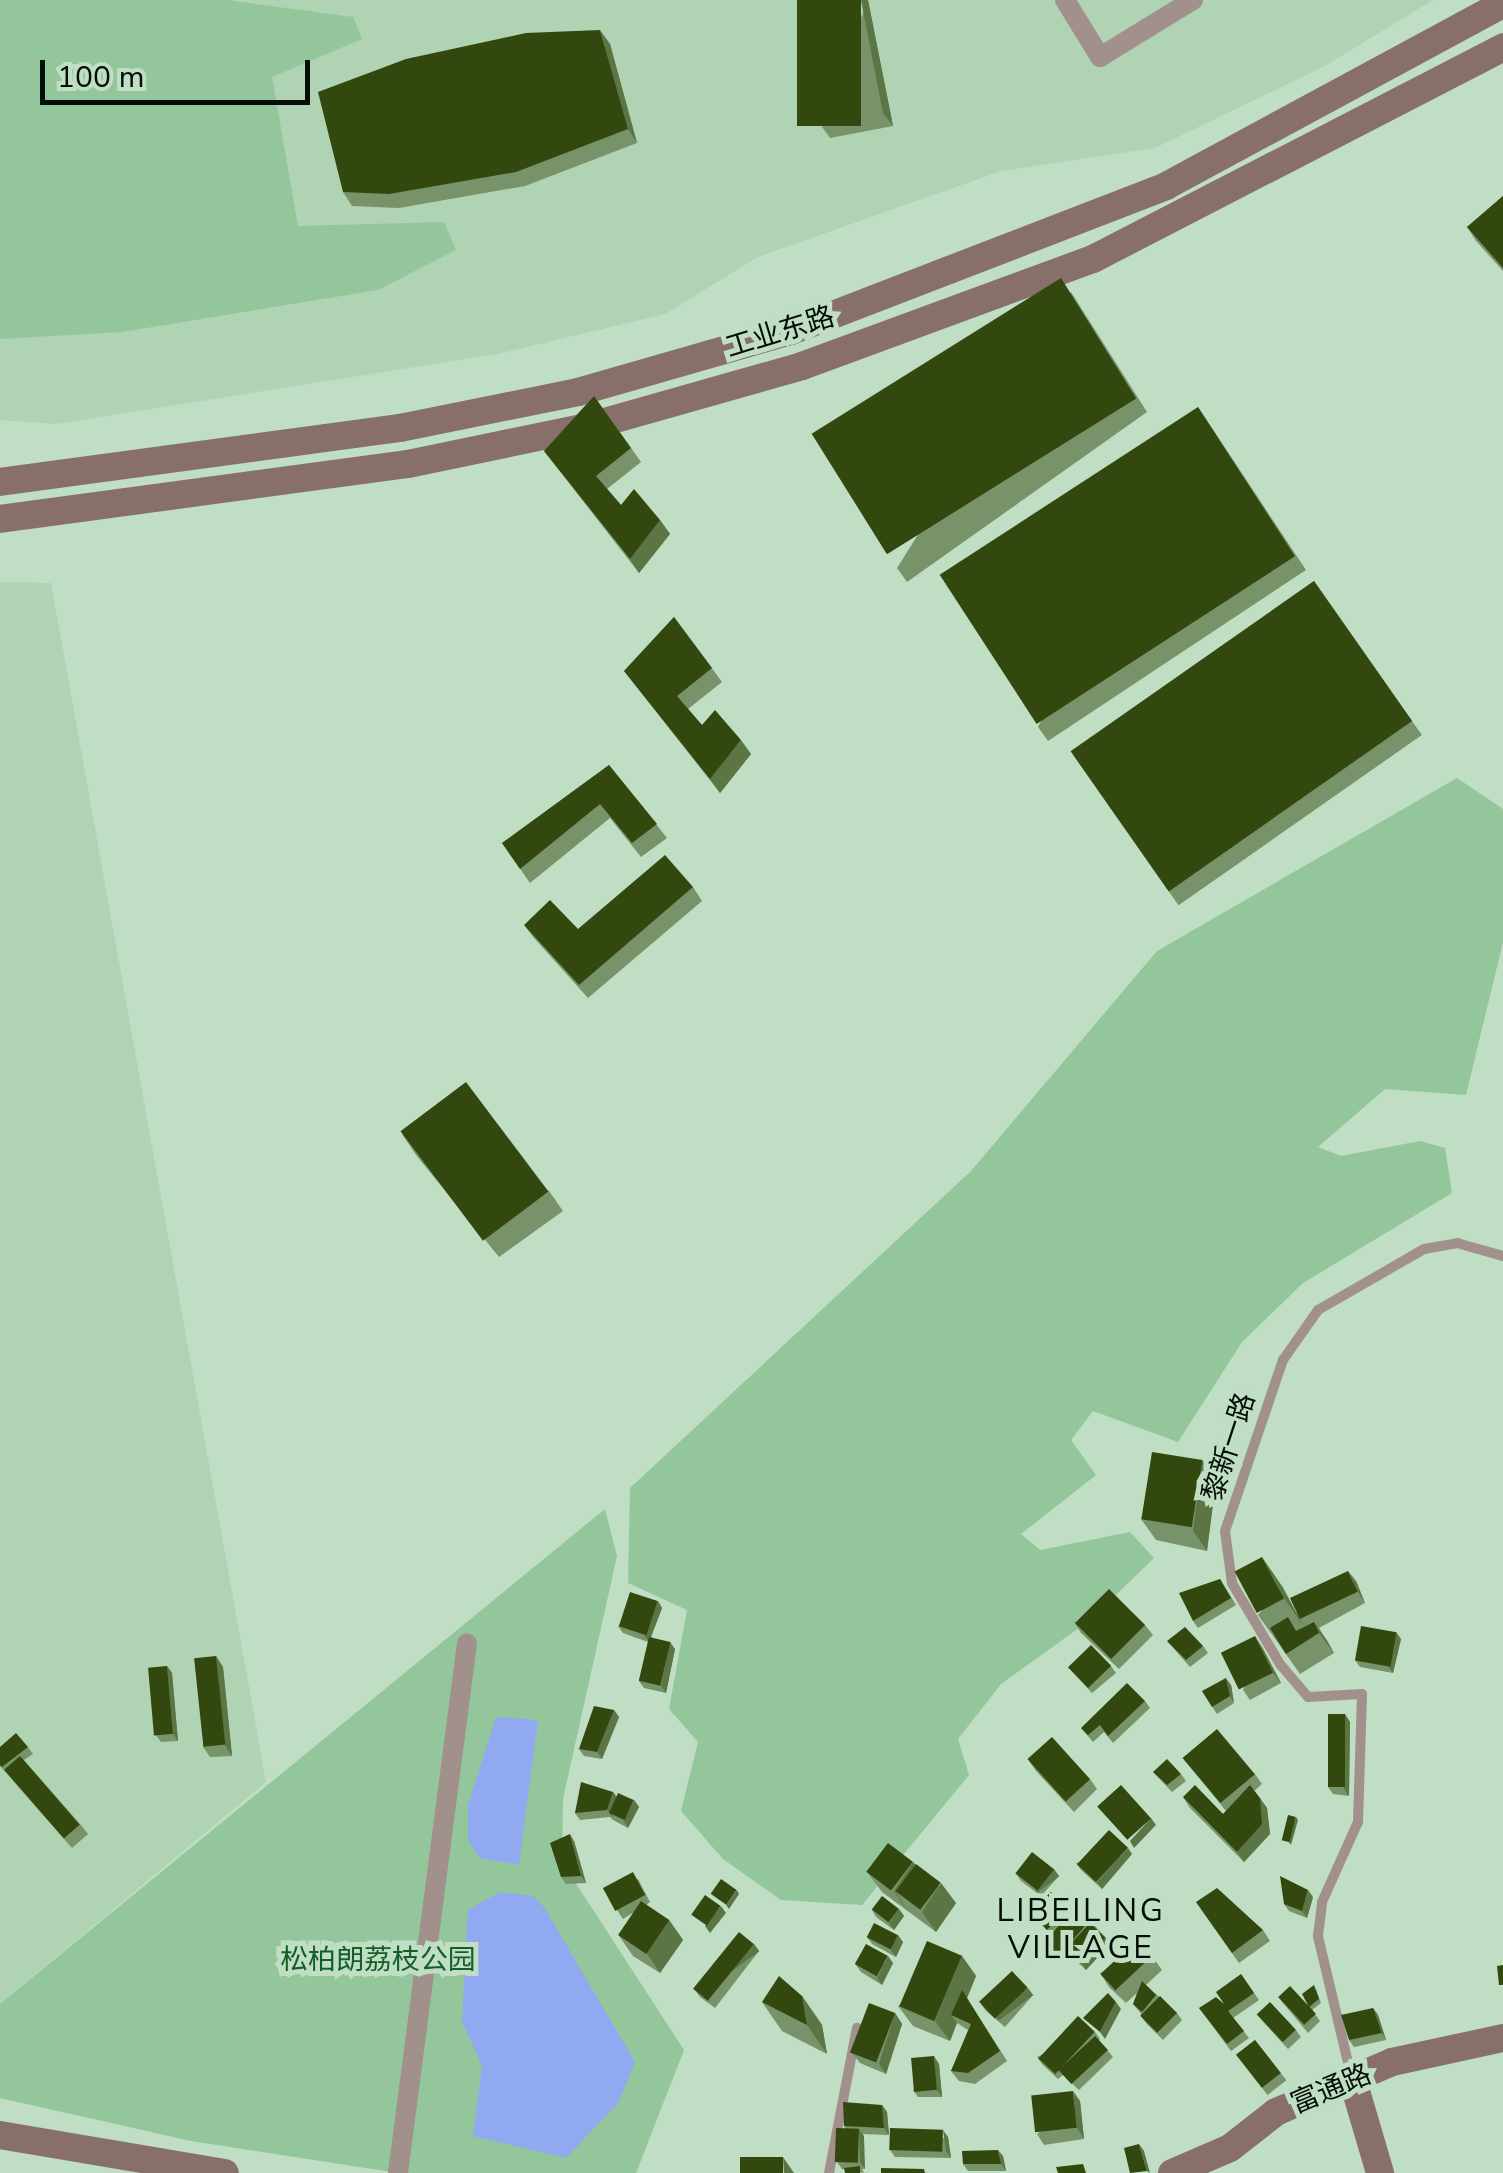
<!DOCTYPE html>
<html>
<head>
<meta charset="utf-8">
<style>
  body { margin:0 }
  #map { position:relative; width:1503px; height:2173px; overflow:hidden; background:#bfdec3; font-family:"Nunito Sans","Noto Sans SC",sans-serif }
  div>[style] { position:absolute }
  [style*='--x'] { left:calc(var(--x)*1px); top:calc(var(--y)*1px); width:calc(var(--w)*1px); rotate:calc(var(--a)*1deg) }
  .built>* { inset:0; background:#afd3b3 }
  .green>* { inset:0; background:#93c69b }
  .water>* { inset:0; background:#90a9f0 }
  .lane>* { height:10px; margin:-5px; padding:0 5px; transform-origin:5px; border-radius:5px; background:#a2908d }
  .street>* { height:20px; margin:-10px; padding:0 10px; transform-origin:10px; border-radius:10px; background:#a2908d }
  .secondary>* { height:28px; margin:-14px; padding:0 14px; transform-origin:14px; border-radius:14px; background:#896f6b }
  .wall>* { inset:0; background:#789369; transform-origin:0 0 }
  .shaded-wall>* { inset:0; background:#5c7545; transform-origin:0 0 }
  .building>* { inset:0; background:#32480f; transform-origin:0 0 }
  span { translate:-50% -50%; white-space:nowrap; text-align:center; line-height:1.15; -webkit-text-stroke:10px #bfdec3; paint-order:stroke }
  .street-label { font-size:28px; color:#050e06 }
  .park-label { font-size:28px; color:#135e29 }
  .quarter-label { font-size:32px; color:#050e06; letter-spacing:2.5px }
  .scale { position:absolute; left:40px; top:60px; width:270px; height:45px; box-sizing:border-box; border:5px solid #050e06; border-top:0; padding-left:12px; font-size:30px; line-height:35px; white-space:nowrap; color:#050e06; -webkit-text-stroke:8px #bfdec3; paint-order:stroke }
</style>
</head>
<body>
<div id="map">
  <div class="built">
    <i style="clip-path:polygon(0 0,1433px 0,1323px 67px,1155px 148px,1001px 171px,758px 257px,665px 314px,497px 354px,56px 424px,0 420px)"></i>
    <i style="clip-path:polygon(0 582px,51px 583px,266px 1782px,0 2004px)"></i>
  </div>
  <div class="green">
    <i style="clip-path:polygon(0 0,227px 0,353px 17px,362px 39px,272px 77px,298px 226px,444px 222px,456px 250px,378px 290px,122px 332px,0 339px)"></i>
    <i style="clip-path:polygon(1457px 778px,1503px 809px,1503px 942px,1466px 1095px,1385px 1089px,1318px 1147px,1341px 1156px,1420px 1141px,1445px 1148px,1452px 1193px,1303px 1283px,1242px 1342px,1178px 1442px,1093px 1411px,1071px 1440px,1096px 1475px,1021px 1534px,1040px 1550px,1130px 1532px,1154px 1558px,1090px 1620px,1001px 1684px,958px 1739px,969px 1775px,862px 1905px,781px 1900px,723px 1859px,681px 1811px,698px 1742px,669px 1709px,687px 1610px,628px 1583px,630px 1488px,971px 1171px,1157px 951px)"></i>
    <i style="clip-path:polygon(605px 1509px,617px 1556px,563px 1799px,562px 1862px,684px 2050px,636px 2173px,398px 2173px,191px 2141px,0 2098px,0 2004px)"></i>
  </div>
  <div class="water">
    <i style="clip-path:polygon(496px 1717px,538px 1720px,519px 1865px,479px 1858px,468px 1840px,468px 1805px)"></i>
    <i style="clip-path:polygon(500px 1892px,533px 1896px,544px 1907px,635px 2062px,618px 2103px,566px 2158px,473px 2136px,482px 2066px,462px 2021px,468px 1910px)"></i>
  </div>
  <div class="lane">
    <i style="--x:1351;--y:2075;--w:143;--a:-103.4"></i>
    <i style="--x:1318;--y:1936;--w:34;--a:-83"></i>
    <i style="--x:1322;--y:1902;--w:88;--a:-65.8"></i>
    <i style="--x:1358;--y:1822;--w:128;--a:-88.2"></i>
    <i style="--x:1362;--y:1694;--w:54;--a:176.8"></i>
    <i style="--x:1308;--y:1697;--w:43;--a:-130.3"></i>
    <i style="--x:1280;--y:1664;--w:94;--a:-120.7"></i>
    <i style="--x:1232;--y:1583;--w:52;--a:-97.7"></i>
    <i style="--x:1225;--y:1531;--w:181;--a:-71.3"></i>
    <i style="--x:1283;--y:1360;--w:61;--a:-55"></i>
    <i style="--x:1318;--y:1310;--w:122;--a:-29.9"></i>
    <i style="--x:1424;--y:1249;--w:34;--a:-10"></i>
    <i style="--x:1457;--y:1243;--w:48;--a:15.8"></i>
    <i style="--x:829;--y:2173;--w:148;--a:-79.1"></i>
  </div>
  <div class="street">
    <i style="--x:1065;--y:0;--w:67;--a:58.4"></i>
    <i style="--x:1100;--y:57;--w:109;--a:-31.5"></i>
    <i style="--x:398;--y:2173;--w:534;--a:-82.58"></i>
  </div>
  <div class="secondary">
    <i style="--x:0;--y:482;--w:404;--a:-7.7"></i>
    <i style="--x:400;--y:428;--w:182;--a:-11.4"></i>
    <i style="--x:578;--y:392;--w:222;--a:-16"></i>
    <i style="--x:791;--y:331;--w:402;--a:-21.1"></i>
    <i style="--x:1166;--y:186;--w:383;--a:-28.4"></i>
    <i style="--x:0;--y:519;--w:412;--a:-7.7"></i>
    <i style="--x:408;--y:464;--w:183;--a:-11.7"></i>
    <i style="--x:587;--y:427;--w:223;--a:-15.8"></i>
    <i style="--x:802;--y:366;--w:310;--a:-20.2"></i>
    <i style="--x:1093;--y:259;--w:462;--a:-27.3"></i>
    <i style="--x:1353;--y:2081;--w:96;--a:73.6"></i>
    <i style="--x:0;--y:2135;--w:228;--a:9.6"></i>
    <i style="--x:1172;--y:2173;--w:63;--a:-23.3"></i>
    <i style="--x:1230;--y:2148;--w:58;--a:-38"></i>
    <i style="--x:1276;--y:2112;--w:126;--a:-23.3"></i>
    <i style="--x:1392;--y:2062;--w:114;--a:-12.2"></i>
  </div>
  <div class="wall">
    <i style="clip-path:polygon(868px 0,893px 126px,830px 138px,820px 124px)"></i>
    <i style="clip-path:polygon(610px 44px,637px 143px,525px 186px,399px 208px,352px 206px,343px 192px)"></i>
    <i style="clip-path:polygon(1503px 196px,1503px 271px,1476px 241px,1467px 227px)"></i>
    <i style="clip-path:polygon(1071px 292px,1147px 412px,907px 582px,897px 568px)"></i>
    <i style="clip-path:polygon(594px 396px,641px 462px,607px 489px,621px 505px,660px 520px,670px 534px,639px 573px,544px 451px)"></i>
    <i style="clip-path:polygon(1198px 407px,1306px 570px,1048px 741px,1038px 727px)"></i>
    <i style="left:1314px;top:581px;width:188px;height:297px;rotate:55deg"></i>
    <i style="clip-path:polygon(674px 617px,722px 682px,688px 709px,702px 725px,751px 754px,720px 793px,624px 671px)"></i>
    <i style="clip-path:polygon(609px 765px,667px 838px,641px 857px,610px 818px,530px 883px,502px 843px)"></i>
    <i style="clip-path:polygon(693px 887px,702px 901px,588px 998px,534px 938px,524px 925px,578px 929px)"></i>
    <i style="clip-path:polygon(402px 1134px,549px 1191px,563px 1211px,499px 1257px,416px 1155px)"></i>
    <i style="clip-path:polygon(1202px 1460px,1216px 1480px,1207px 1551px,1156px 1540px,1141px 1519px)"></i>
    <i style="clip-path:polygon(1220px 1579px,1236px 1605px,1198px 1628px,1193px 1621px)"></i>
    <i style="clip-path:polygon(1356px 1581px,1365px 1603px,1319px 1628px,1334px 1653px,1300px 1674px,1258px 1615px,1282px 1586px,1298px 1616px)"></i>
    <i style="clip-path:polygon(658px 1601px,662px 1608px,651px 1637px,675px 1649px,666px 1693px,644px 1688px,639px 1681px,648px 1642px,623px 1633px,618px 1626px)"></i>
    <i style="clip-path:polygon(1074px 1622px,1145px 1625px,1153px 1635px,1119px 1669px,1081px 1633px)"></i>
    <i style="clip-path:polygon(1401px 1639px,1393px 1673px,1360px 1667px,1355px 1660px)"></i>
    <i style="clip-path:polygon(1167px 1641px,1203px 1646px,1208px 1653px,1190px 1667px)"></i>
    <i style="clip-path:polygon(1262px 1647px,1281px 1683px,1250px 1700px,1243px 1690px)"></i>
    <i style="clip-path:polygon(216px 1656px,223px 1667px,232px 1756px,210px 1757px,203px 1747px)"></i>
    <i style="clip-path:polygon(167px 1666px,172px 1673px,178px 1741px,161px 1742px,156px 1735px)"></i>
    <i style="clip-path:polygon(1111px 1666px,1116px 1673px,1092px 1693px,1068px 1667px)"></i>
    <i style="clip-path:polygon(1231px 1685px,1234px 1703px,1217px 1714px,1202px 1691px)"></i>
    <i style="clip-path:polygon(1145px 1701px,1150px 1708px,1113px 1743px,1104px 1732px,1093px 1742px,1081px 1728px)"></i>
    <i style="clip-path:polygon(614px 1710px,619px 1717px,602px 1759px,584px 1756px,579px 1749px)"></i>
    <i style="clip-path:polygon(1345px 1714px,1350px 1722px,1349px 1796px,1333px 1794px,1328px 1787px)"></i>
    <i style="clip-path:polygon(0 1747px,28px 1747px,33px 1754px,24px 1760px,80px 1824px,88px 1834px,72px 1848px,0 1766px)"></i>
    <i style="clip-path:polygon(1183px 1758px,1255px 1774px,1262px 1784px,1254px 1791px,1267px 1808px,1270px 1834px,1244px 1862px,1190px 1808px,1183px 1797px,1223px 1814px,1226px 1811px)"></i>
    <i style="clip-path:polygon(1029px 1761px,1090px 1779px,1097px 1789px,1074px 1812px,1036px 1771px)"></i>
    <i style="clip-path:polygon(1153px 1772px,1181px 1774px,1186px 1781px,1172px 1792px)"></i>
    <i style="clip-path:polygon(613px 1792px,616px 1796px,634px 1800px,639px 1807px,628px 1828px,613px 1820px,610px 1817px,580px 1820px,575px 1813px)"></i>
    <i style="clip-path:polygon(574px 1841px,586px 1883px,566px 1884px,561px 1877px)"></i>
    <i style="clip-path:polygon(1132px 1854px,1102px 1889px,1081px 1870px,1076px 1863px)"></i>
    <i style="clip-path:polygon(913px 1862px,956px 1903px,936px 1932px,882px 1892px,867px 1872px)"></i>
    <i style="clip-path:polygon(1016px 1874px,1059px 1876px,1041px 1896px,1021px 1881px)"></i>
    <i style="clip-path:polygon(638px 1879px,650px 1902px,646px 1905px,669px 1920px,683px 1940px,660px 1973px,633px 1956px,619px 1936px,634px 1912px,623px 1919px,603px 1889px)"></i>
    <i style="clip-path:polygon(1051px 1892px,1070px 1912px,1090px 1920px,1110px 1944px,1086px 1970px,1069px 1954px,1060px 1963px,1045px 1950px,1040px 1943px,1050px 1933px,1030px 1912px)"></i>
    <i style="clip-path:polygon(1313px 1897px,1307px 1918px,1289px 1911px,1284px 1904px)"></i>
    <i style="clip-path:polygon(1196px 1902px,1263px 1930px,1270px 1941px,1239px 1963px)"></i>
    <i style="clip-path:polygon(899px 1909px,904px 1916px,894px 1930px,876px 1917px,872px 1910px)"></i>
    <i style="clip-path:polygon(867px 1937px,903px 1942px,896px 1957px,872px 1944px)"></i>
    <i style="clip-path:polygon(754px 1944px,759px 1951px,715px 2008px,700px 1997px,695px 1990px)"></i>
    <i style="clip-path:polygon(962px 1956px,976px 1976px,967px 1998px,1007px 2061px,975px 2084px,959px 2081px,951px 2071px,968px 2030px,957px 2023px,950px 2041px,913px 2026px,898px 2006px)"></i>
    <i style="clip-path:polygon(1152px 1956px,1162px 1970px,1146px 1985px,1177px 2013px,1182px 2020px,1163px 2040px,1146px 2023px,1141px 2016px,1142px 2015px,1133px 2004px,1137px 1993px,1126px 2003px,1109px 1987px,1100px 1973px)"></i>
    <i style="clip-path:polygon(893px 1963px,882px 1985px,861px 1972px,856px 1965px)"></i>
    <i style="clip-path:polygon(1241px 1974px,1259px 2000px,1233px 2018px,1249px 2038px,1231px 2051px,1199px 2008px,1224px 2004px)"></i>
    <i style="clip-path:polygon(1316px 1989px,1321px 2003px,1312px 2010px,1320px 2021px,1308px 2033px,1278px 1997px,1308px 2005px)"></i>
    <i style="clip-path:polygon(1033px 1995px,1005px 2027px,986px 2011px,981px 2004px)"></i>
    <i style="clip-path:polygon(802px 1996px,822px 2025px,827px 2054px,782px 2031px,762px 2002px)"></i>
    <i style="clip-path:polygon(1373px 2008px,1378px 2015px,1386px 2040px,1354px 2047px,1349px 2040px)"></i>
    <i style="clip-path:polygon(895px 2013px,902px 2024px,886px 2074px,860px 2063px,852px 2053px)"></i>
    <i style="clip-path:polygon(1256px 2014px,1296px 2030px,1301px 2037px,1288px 2049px)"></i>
    <i style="clip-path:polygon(1095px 2032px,1100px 2039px,1099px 2040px,1113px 2057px,1079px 2090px,1063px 2075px,1058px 2079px,1042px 2064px,1037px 2057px)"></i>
    <i style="left:1255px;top:2040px;width:51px;height:24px;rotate:52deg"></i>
    <i style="clip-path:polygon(939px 2064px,942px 2097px,918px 2097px,913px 2090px)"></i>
    <i style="clip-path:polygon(1080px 2101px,1084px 2139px,1044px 2145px,1037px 2134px)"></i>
    <i style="clip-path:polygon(882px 2105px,887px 2112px,889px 2135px,862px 2134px,865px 2169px,862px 2169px,864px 2173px,842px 2169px,837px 2162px,845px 2128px,844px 2126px)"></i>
    <i style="clip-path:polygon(948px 2137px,951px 2158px,895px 2157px,890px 2150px)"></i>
    <i style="clip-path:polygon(1003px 2156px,1006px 2171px,968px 2171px,963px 2164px)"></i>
  </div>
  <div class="shaded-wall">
    <i style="clip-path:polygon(861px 0,868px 0,893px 126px,883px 113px)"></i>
    <i style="clip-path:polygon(600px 30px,610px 44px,637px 143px,628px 129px)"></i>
    <i style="clip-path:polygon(660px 520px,670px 534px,639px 573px,630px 559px)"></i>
    <i style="clip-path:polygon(741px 740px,751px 754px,720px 793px,710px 779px)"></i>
    <i style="clip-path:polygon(1202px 1460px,1216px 1480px,1207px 1551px,1193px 1531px)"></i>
    <i style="clip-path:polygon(1262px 1557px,1282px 1586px,1304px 1627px,1284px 1598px)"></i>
    <i style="clip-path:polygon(1348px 1571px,1356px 1581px,1365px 1603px,1358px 1592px)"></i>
    <i style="clip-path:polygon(658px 1601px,662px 1608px,649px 1642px,644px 1635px)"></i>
    <i style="clip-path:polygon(1314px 1622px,1328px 1642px,1334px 1653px,1319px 1633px)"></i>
    <i style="clip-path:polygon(1396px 1632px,1401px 1639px,1393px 1673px,1388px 1666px)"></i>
    <i style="clip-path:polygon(1255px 1636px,1262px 1647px,1281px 1683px,1273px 1673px)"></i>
    <i style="clip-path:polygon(670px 1642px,675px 1649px,666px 1693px,661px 1686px)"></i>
    <i style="clip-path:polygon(216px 1656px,223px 1667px,232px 1756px,225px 1745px)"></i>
    <i style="clip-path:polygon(167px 1666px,172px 1673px,178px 1741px,173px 1734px)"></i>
    <i style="clip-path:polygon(1226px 1678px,1231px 1685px,1234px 1703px,1230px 1696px)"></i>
    <i style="clip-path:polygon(614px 1710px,619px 1717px,602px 1759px,597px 1752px)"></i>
    <i style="clip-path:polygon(1345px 1714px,1350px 1722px,1349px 1796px,1344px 1789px)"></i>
    <i style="clip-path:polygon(613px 1792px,618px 1799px,612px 1817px,607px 1810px)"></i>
    <i style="clip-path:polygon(1260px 1798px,1267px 1808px,1270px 1834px,1244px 1862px,1237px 1852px)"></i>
    <i style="clip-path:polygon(634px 1800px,639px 1807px,628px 1828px,624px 1821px)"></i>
    <i style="clip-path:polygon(1296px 1817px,1298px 1820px,1291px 1845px,1288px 1841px)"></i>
    <i style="clip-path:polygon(1151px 1818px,1156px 1825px,1134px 1848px,1130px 1841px)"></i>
    <i style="clip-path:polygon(570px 1834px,574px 1841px,586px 1883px,581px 1876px)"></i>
    <i style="clip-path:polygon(1128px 1848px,1132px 1854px,1102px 1889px,1097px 1882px)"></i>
    <i style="clip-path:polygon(913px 1862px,927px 1882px,896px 1892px,908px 1912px,894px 1891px)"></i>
    <i style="left:1054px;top:1869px;width:9px;height:27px;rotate:54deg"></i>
    <i style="clip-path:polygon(941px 1883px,956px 1903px,936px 1932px,922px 1912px)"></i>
    <i style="clip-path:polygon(737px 1890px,739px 1894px,729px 1909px,726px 1905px)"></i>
    <i style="clip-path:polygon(1308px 1890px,1313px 1897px,1307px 1918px,1302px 1911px)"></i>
    <i style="clip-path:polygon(721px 1906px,726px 1913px,710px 1933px,705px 1926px)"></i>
    <i style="clip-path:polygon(899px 1909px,904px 1916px,894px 1930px,889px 1923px)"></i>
    <i style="clip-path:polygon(669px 1920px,683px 1940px,660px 1973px,646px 1952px)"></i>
    <i style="clip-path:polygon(898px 1935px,903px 1942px,896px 1957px,891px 1950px)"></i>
    <i style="clip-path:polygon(1105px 1937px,1110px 1944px,1086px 1970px,1082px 1963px)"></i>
    <i style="left:754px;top:1944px;width:9px;height:72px;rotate:54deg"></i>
    <i style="clip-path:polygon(888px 1956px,893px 1963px,882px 1985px,877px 1978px)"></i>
    <i style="clip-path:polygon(962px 1956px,976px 1976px,967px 1998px,1007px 2061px,967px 1998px,951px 2015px,957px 2023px,950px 2041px,935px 2021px)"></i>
    <i style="left:1028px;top:1988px;width:9px;height:43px;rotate:54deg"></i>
    <i style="clip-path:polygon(802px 1996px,822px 2025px,827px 2054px,807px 2025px)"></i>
    <i style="clip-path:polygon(1116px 2002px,1121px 2009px,1105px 2039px,1100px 2032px)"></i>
    <i style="clip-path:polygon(1373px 2008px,1378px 2015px,1386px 2040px,1382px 2033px)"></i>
    <i style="clip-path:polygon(895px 2013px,902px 2024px,886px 2074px,879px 2064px)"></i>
    <i style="clip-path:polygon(934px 2056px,939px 2064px,942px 2097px,937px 2090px)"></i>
    <i style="clip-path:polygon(1073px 2091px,1080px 2101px,1084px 2139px,1077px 2128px)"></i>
    <i style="clip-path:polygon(882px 2105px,887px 2112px,889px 2135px,884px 2128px)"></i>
    <i style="clip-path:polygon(859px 2129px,864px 2136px,865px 2169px,860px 2162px)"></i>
    <i style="clip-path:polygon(943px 2130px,948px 2137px,951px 2158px,946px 2151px)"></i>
    <i style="clip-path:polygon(1139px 2144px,1144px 2151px,1150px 2173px,1147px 2171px)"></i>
    <i style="clip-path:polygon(998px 2150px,1003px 2156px,1006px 2171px,1001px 2164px)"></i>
    <i style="clip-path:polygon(783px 2157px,794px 2173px,784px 2173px)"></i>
  </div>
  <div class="building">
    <i style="left:797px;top:0;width:64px;height:126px"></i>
    <i style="clip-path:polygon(600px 30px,628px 129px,516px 172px,389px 194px,343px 192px,318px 92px,406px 59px,526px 33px)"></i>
    <i style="clip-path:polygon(1503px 196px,1503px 268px,1467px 227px)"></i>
    <i style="left:1061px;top:278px;width:142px;height:294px;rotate:58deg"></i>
    <i style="clip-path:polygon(594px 396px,631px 448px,596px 476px,621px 505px,634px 489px,660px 520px,630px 559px,544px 451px)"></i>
    <i style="left:1198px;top:407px;width:178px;height:308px;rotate:57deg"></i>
    <i style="left:1314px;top:581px;width:171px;height:297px;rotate:55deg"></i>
    <i style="clip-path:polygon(674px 617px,712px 668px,677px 696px,702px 725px,715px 710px,741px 740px,710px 779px,624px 671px)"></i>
    <i style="clip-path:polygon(609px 765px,657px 824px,632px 843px,600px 804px,520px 869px,502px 843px)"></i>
    <i style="clip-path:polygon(665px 855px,693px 887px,579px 985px,524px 925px,550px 900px,578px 929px)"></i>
    <i style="left:466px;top:1082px;width:137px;height:82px;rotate:53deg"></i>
    <i style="left:1152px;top:1452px;width:51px;height:68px;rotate:9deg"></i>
    <i style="left:1262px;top:1557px;width:47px;height:31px;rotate:62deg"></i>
    <i style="left:1348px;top:1571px;width:23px;height:64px;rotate:65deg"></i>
    <i style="clip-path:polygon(1220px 1579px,1231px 1598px,1193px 1621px,1179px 1593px)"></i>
    <i style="left:1109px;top:1589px;width:51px;height:48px;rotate:45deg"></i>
    <i style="left:630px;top:1592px;width:29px;height:36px;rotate:18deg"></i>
    <i style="clip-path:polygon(1288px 1617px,1296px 1631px,1314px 1622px,1319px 1633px,1286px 1654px,1270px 1628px)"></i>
    <i style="left:1361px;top:1626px;width:36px;height:35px;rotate:10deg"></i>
    <i style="clip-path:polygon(1185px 1627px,1203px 1646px,1186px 1660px,1167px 1641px)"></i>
    <i style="left:1255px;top:1636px;width:41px;height:38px;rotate:64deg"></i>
    <i style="left:649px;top:1637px;width:22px;height:45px;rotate:13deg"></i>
    <i style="left:1091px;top:1645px;width:29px;height:32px;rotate:46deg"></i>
    <i style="left:216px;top:1656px;width:89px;height:22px;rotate:84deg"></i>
    <i style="left:167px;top:1666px;width:68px;height:19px;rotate:85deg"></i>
    <i style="clip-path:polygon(1226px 1678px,1230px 1696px,1212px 1707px,1202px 1691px)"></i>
    <i style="clip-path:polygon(1127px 1683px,1145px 1701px,1108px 1736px,1100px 1725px,1088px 1735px,1081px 1728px)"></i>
    <i style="clip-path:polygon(594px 1706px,614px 1710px,597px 1752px,579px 1749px)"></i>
    <i style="left:1328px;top:1714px;width:17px;height:73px"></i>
    <i style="left:1217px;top:1729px;width:59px;height:45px;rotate:50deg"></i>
    <i style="clip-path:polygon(16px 1733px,28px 1747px,2px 1767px,0 1765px,0 1747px)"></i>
    <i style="left:1052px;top:1737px;width:57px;height:33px;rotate:48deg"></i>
    <i style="left:20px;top:1756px;width:91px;height:21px;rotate:49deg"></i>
    <i style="clip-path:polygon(1167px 1759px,1181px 1774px,1167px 1785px,1153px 1772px)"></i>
    <i style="clip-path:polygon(581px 1782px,613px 1792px,607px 1810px,575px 1813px)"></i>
    <i style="left:1121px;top:1785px;width:45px;height:32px;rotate:48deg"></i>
    <i style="clip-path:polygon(1195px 1785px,1223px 1814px,1250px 1785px,1260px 1798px,1262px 1824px,1237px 1852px,1183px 1797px)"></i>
    <i style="left:618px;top:1793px;width:17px;height:22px;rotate:24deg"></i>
    <i style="left:1288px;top:1815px;width:8px;height:26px;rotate:14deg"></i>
    <i style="left:1109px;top:1830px;width:26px;height:47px;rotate:43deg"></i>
    <i style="clip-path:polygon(570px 1834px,581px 1876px,561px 1877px,550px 1843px)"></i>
    <i style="left:888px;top:1843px;width:31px;height:36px;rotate:37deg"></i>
    <i style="left:1032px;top:1852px;width:28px;height:27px;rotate:38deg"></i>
    <i style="left:916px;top:1864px;width:31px;height:34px;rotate:37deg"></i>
    <i style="left:633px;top:1872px;width:26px;height:34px;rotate:62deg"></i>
    <i style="clip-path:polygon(1280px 1876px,1308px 1890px,1302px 1911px,1284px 1904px)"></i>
    <i style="left:721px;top:1879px;width:19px;height:18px;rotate:35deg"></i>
    <i style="clip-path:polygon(1217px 1888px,1263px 1930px,1232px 1953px,1196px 1902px)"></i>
    <i style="left:1051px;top:1892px;width:25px;height:29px;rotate:47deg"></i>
    <i style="left:705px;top:1895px;width:19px;height:24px;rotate:35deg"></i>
    <i style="left:882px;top:1896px;width:21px;height:17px;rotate:37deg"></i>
    <i style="left:641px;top:1901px;width:34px;height:41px;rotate:34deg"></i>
    <i style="left:1075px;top:1907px;width:20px;height:50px;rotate:41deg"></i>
    <i style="left:874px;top:1923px;width:27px;height:16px;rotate:27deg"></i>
    <i style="left:1090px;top:1923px;width:21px;height:36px;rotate:43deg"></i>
    <i style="left:739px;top:1932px;width:19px;height:73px;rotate:39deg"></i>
    <i style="left:1137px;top:1940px;width:22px;height:50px;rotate:47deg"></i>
    <i style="left:927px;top:1941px;width:38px;height:71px;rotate:23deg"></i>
    <i style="left:866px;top:1944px;width:25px;height:23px;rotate:29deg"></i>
    <i style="clip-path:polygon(1503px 1965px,1503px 1985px,1499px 1985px,1497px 1966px)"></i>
    <i style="left:1012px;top:1971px;width:23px;height:45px;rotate:47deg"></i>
    <i style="clip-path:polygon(1241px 1974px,1254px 1993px,1228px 2011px,1244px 2031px,1227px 2044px,1199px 2008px,1216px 1997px,1224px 2004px,1216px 1992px)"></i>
    <i style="clip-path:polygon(779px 1976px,802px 1996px,807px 2025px,762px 2002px)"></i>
    <i style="clip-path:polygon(1142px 1981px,1156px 1995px,1142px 2012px,1133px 2004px)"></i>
    <i style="clip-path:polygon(1314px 1985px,1319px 1999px,1309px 2007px,1302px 1994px)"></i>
    <i style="left:1290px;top:1986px;width:38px;height:16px;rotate:47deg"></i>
    <i style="clip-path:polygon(962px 1990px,1000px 2051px,968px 2073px,951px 2071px,971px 2024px,951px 2015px)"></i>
    <i style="clip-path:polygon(1108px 1993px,1116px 2002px,1100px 2032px,1083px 2018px)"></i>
    <i style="left:1160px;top:1996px;width:24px;height:28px;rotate:45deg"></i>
    <i style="left:1270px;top:2002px;width:38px;height:18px;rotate:47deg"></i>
    <i style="left:869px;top:2003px;width:28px;height:53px;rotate:21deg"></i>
    <i style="clip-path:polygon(1373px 2008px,1382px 2033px,1349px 2040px,1341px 2015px)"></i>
    <i style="left:1078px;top:2016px;width:23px;height:58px;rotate:43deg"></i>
    <i style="left:1095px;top:2036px;width:19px;height:50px;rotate:47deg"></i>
    <i style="left:1255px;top:2040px;width:42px;height:24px;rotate:52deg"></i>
    <i style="left:934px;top:2056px;width:34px;height:23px;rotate:85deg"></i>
    <i style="left:1073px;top:2091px;width:37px;height:42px;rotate:84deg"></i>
    <i style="clip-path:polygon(843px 2102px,882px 2105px,884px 2128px,844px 2126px)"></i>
    <i style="left:836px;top:2128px;width:23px;height:34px;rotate:2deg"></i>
    <i style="left:890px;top:2128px;width:53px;height:22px;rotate:2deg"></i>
    <i style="clip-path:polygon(1139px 2144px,1147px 2171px,1130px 2173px,1124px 2148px)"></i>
    <i style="clip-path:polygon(998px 2150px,1001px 2164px,963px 2164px,962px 2151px)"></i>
    <i style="left:740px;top:2157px;width:43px;height:16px"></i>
    <i style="clip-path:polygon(1083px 2164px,1086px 2173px,1058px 2173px,1056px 2167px)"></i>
    <i style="clip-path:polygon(860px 2166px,860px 2173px,845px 2173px,844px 2168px)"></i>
    <i style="clip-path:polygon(881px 2168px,924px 2169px,925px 2173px,881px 2173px)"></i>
  </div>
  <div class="street-label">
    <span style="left:780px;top:332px;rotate:-17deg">工业东路</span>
    <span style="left:1229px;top:1447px;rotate:-72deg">黎新一路</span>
    <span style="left:1331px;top:2089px;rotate:-23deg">富通路</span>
  </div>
  <div class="park-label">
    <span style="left:378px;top:1960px">松柏朗荔枝公园</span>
  </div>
  <div class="quarter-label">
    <span style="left:1081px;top:1930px">LIBEILING<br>VILLAGE</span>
  </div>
  <div class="scale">100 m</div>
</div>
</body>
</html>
